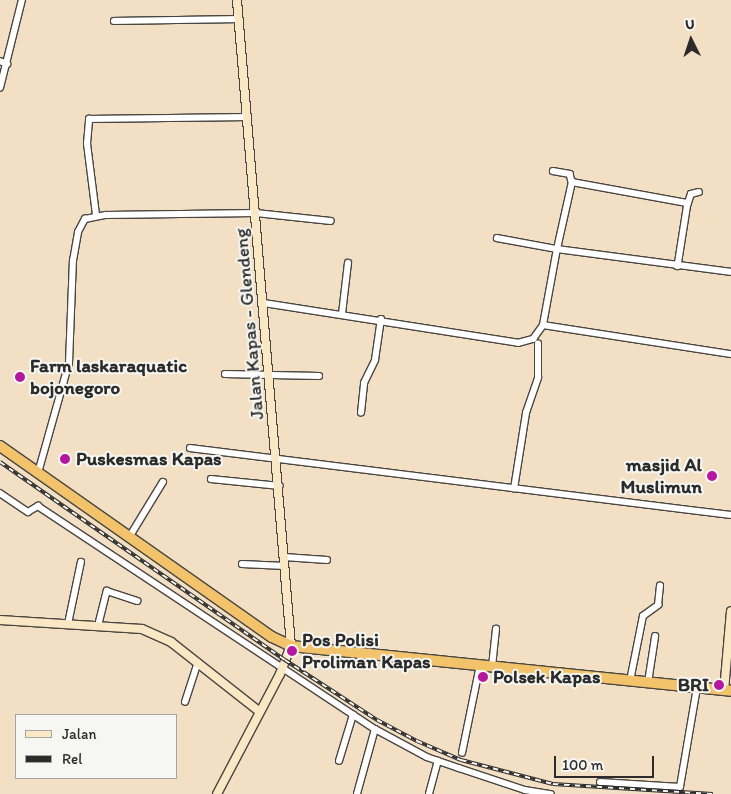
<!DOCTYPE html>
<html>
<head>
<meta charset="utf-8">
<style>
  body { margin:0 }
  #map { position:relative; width:731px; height:794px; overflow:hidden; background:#f3dfc3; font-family:Itim,sans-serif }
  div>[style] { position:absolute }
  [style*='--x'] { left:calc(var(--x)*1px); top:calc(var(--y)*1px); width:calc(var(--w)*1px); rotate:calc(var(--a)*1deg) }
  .roads { filter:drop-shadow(1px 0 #494642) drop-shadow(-1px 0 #494642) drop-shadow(0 1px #494642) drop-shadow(0 -1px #494642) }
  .street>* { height:5.5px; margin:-2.75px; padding:0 2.75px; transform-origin:2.75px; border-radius:2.75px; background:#fff }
  .secondary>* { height:8px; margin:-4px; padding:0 4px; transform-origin:4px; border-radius:4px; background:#fae7c3 }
  .highway>* { height:10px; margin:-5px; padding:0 5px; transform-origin:5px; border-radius:5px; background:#f2c36a }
  .rail>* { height:4px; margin-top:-2px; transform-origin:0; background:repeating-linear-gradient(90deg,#f6f6f2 0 5.5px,#2b2b2b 0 11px); box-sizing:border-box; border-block:1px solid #2b2b2b }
  .dots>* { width:14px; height:14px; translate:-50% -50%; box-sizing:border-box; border:2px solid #f6f6f2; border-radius:50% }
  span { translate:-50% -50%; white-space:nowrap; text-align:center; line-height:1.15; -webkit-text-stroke:4px #f6f6f2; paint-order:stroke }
  .street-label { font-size:19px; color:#2b2b2b }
  .poi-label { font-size:19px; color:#2b2b2b; font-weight:700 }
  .left { translate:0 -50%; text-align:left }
  .right { translate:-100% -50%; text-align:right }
  .legend { position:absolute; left:15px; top:714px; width:162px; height:65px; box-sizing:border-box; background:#f6f6f2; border:1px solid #a5a5a2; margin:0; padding:6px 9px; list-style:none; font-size:15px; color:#2b2b2b }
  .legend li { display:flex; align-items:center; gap:10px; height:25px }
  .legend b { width:25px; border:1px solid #a5a5a2 }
  .north { position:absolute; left:666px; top:15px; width:50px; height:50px; -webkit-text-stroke:4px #f6f6f2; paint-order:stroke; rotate:356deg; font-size:14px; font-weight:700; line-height:20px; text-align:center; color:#2b2b2b }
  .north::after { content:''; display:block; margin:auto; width:18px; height:22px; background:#2b2b2b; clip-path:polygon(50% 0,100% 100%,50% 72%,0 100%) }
  .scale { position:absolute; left:554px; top:756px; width:100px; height:22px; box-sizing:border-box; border:2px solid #2b2b2b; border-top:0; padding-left:6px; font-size:15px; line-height:18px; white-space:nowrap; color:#2b2b2b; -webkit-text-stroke:4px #f6f6f2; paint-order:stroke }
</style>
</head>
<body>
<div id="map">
  <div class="roads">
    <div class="street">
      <i style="--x:114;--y:21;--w:125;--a:-0.9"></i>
      <i style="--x:0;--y:61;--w:8;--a:23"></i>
      <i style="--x:0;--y:88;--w:91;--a:-76"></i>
      <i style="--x:553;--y:171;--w:17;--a:10"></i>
      <i style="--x:570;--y:174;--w:8;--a:76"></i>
      <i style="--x:688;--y:203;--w:9;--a:-72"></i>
      <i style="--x:691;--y:194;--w:8;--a:-14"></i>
      <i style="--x:96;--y:215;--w:72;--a:-97.2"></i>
      <i style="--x:87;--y:144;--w:25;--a:-85"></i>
      <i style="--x:89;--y:119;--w:158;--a:-0.7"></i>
      <i style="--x:497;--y:238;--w:61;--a:10.4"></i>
      <i style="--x:557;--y:249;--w:69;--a:-77.4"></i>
      <i style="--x:572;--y:182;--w:118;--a:10.3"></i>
      <i style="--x:688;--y:203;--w:64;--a:99"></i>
      <i style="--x:264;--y:303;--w:257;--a:8.9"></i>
      <i style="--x:518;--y:343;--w:16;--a:-15"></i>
      <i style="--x:533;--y:339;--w:17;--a:-54"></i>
      <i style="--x:543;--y:325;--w:190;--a:8.8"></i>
      <i style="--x:342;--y:314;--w:51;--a:-83.3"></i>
      <i style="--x:543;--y:325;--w:77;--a:-79.6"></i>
      <i style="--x:557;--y:249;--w:176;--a:7.5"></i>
      <i style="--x:225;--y:374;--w:94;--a:1.2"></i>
      <i style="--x:361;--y:413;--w:30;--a:-84"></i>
      <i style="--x:364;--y:383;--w:25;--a:-64"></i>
      <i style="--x:375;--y:360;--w:41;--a:-81.7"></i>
      <i style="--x:190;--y:448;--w:545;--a:7.06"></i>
      <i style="--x:38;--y:473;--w:114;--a:-74.3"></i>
      <i style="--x:69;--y:363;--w:102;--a:-87.8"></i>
      <i style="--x:73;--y:261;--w:29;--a:-80"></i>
      <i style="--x:78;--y:232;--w:15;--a:-62"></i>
      <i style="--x:85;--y:219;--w:21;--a:-11"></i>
      <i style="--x:106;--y:215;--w:150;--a:-0.8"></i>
      <i style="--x:256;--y:213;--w:75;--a:6.1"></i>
      <i style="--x:211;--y:479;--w:69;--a:5.8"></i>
      <i style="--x:514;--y:489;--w:77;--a:-81"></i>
      <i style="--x:526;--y:413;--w:37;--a:-71"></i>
      <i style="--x:538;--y:378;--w:34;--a:-90"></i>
      <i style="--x:0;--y:493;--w:34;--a:34"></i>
      <i style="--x:28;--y:512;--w:12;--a:-31"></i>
      <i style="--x:38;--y:506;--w:404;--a:33.5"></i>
      <i style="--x:375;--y:729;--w:59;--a:28.3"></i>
      <i style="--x:427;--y:757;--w:34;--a:19"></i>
      <i style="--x:459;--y:768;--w:70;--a:18.4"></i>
      <i style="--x:525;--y:790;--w:26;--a:9"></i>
      <i style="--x:130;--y:536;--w:63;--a:-58.6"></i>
      <i style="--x:284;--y:557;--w:43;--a:4"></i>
      <i style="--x:242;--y:564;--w:43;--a:2.7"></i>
      <i style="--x:68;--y:624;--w:63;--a:-78.2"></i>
      <i style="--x:98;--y:626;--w:36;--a:-76"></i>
      <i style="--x:107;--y:591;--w:32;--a:18"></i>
      <i style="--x:492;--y:667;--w:38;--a:-84"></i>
      <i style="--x:630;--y:681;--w:66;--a:-78.7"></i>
      <i style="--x:643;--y:616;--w:19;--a:-36"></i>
      <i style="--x:658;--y:605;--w:19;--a:-84"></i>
      <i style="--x:648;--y:683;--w:47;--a:-81.3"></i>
      <i style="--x:185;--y:702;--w:40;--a:-72"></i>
      <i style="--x:462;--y:753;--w:90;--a:-78.4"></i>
      <i style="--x:339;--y:761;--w:48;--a:-73.1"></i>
      <i style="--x:600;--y:782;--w:80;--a:3.6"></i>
      <i style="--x:680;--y:787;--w:100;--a:-80.3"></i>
      <i style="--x:357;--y:794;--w:67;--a:-74.5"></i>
      <i style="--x:429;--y:794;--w:34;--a:-75"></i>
    </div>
    <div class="secondary">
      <i style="--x:0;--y:620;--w:142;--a:3.6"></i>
      <i style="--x:142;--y:629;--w:32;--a:24"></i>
      <i style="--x:171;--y:642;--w:113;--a:38.2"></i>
      <i style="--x:724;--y:691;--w:80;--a:-85"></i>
      <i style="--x:217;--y:794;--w:136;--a:-62.3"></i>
      <i style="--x:280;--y:674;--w:30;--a:-69"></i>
      <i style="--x:291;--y:646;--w:648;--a:-94.78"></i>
    </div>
    <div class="highway">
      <i style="--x:0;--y:446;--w:332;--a:35.1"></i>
      <i style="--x:272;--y:637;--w:21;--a:25"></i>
      <i style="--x:291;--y:646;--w:442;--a:5.8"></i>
    </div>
  </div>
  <div class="rail">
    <i style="--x:0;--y:462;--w:347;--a:34.8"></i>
    <i style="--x:285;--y:660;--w:110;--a:33.1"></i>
    <i style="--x:377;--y:720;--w:45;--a:27.7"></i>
    <i style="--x:417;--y:741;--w:48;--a:23.4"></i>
    <i style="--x:461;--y:760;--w:95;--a:14.6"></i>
    <i style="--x:553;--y:784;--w:160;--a:3.6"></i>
  </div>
  <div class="dots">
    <i style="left:20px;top:377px;background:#b5179e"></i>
    <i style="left:65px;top:459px;background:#b5179e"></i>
    <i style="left:712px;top:476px;background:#b5179e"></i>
    <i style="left:292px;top:651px;background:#b5179e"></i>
    <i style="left:483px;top:677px;background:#b5179e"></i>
    <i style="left:719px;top:685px;background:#b5179e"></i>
  </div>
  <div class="street-label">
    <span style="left:249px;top:324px;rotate:-95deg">Jalan Kapas - Glendeng</span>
  </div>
  <div class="poi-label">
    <span class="left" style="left:30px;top:377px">Farm laskaraquatic<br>bojonegoro</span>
    <span class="left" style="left:76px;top:459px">Puskesmas Kapas</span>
    <span class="right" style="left:702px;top:476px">masjid Al<br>Muslimun</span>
    <span class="left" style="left:302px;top:651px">Pos Polisi<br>Proliman Kapas</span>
    <span class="left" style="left:493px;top:677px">Polsek Kapas</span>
    <span class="right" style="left:709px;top:685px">BRI</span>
  </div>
  <ul class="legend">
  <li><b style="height:6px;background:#fae7c3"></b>Jalan</li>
  <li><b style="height:6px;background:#2b2b2b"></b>Rel</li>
  </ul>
  <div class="north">U</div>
  <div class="scale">100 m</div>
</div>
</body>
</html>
